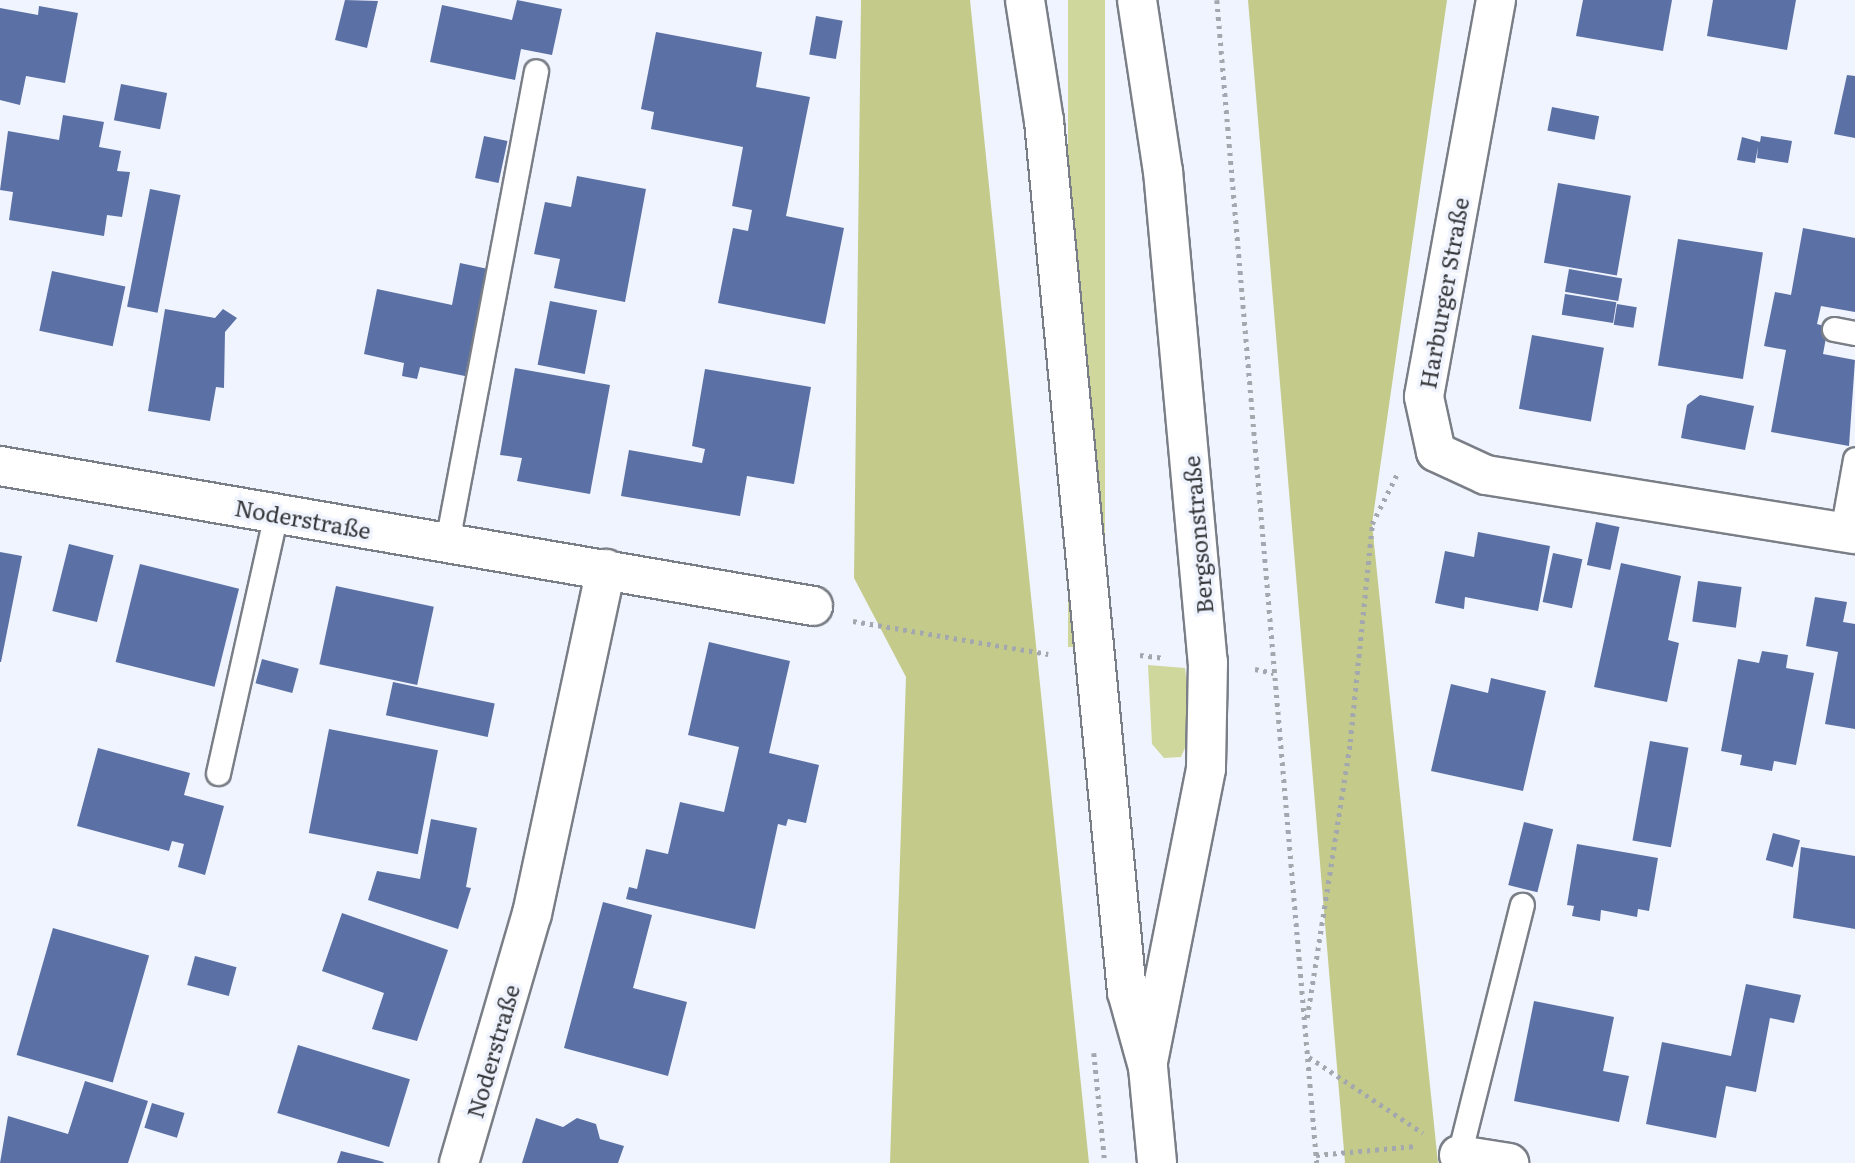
<!DOCTYPE html>
<html>
<head>
<meta charset="utf-8">
<style>
  body { margin:0 }
  #map { position:relative; width:1855px; height:1163px; overflow:hidden; background:#f0f4fe; font-family:Literata,serif }
  div>[style] { position:absolute }
  [style*='--x'] { left:calc(var(--x)*1px); top:calc(var(--y)*1px); width:calc(var(--w)*1px); rotate:calc(var(--a)*1deg) }
  .green>* { inset:0; background:#d0d79d; transform-origin:0 0 }
  .forest>* { inset:0; background:#c3ca8a }
  .building>* { inset:0; background:#5b70a4; transform-origin:0 0 }
  .path>* { height:4.5px; margin-top:-2.25px; transform-origin:0; background:repeating-linear-gradient(90deg,#a3a7ae 0 3.5px,transparent 0 8.5px) }
  .roads { filter:drop-shadow(2px 0 #7a7e86) drop-shadow(-2px 0 #7a7e86) drop-shadow(0 2px #7a7e86) drop-shadow(0 -2px #7a7e86) }
  .service>* { height:23px; margin:-11.5px; padding:0 11.5px; transform-origin:11.5px; border-radius:11.5px; background:#fff }
  .minor>* { height:38px; margin:-19px; padding:0 19px; transform-origin:19px; border-radius:19px; background:#fff }
  .tertiary>* { height:38px; margin:-19px; padding:0 19px; transform-origin:19px; border-radius:19px; background:#fff }
  span { translate:-50% -50%; white-space:nowrap; text-align:center; line-height:1.15; -webkit-text-stroke:7px #f0f4fe; paint-order:stroke }
  .street-label { font-size:23px; color:#36383b }
</style>
</head>
<body>
<div id="map">
  <div class="green">
    <i style="left:1068px;top:0;width:37px;height:647px"></i>
    <i style="clip-path:polygon(1148px 665px,1185px 668px,1192px 732px,1181px 757px,1164px 758px,1152px 744px)"></i>
  </div>
  <div class="forest">
    <i style="clip-path:polygon(861px 0,970px 0,1089px 1163px,890px 1163px,906px 677px,854px 578px)"></i>
    <i style="clip-path:polygon(1248px 0,1447px 0,1372px 524px,1438px 1163px,1345px 1163px)"></i>
  </div>
  <div class="building">
    <i style="clip-path:polygon(345px 0,378px 1px,367px 48px,335px 40px)"></i>
    <i style="clip-path:polygon(517px 0,562px 9px,552px 55px,521px 49px,515px 80px,430px 62px,442px 5px,512px 20px)"></i>
    <i style="clip-path:polygon(1583px 0,1672px 0,1663px 51px,1576px 36px)"></i>
    <i style="clip-path:polygon(1713px 0,1796px 0,1787px 50px,1707px 36px)"></i>
    <i style="clip-path:polygon(39px 6px,78px 13px,65px 83px,26px 76px,20px 105px,0 100px,0 8px,38px 15px)"></i>
    <i style="left:816px;top:16px;width:27px;height:39px;rotate:10deg"></i>
    <i style="clip-path:polygon(656px 32px,762px 52px,756px 87px,810px 97px,786px 216px,844px 228px,825px 324px,718px 303px,733px 228px,748px 231px,752px 210px,732px 206px,743px 147px,651px 129px,654px 112px,641px 109px)"></i>
    <i style="clip-path:polygon(1847px 75px,1855px 76px,1855px 138px,1834px 134px)"></i>
    <i style="left:121px;top:84px;width:47px;height:37px;rotate:11deg"></i>
    <i style="left:1552px;top:107px;width:48px;height:24px;rotate:11deg"></i>
    <i style="clip-path:polygon(63px 115px,104px 122px,99px 147px,121px 151px,117px 171px,130px 172px,122px 217px,107px 215px,104px 236px,9px 220px,13px 192px,0 190px,8px 131px,59px 140px)"></i>
    <i style="left:484px;top:136px;width:24px;height:43px;rotate:12deg"></i>
    <i style="clip-path:polygon(1761px 136px,1792px 141px,1788px 163px,1757px 158px,1758px 147px,1755px 163px,1737px 160px,1742px 137px,1760px 142px)"></i>
    <i style="clip-path:polygon(577px 176px,646px 189px,625px 302px,554px 288px,560px 259px,534px 254px,545px 202px,571px 207px)"></i>
    <i style="left:1558px;top:183px;width:74px;height:81px;rotate:10deg"></i>
    <i style="left:150px;top:189px;width:31px;height:120px;rotate:11deg"></i>
    <i style="clip-path:polygon(1803px 228px,1855px 238px,1855px 312px,1821px 306px,1817px 324px,1828px 327px,1823px 354px,1855px 360px,1849px 446px,1771px 432px,1786px 350px,1764px 346px,1775px 292px,1791px 295px)"></i>
    <i style="left:1678px;top:239px;width:86px;height:128px;rotate:9deg"></i>
    <i style="clip-path:polygon(460px 263px,488px 269px,465px 376px,420px 367px,417px 379px,402px 376px,404px 363px,364px 354px,377px 289px,452px 305px)"></i>
    <i style="left:1569px;top:269px;width:54px;height:23px;rotate:10deg"></i>
    <i style="left:52px;top:271px;width:75px;height:61px;rotate:12deg"></i>
    <i style="left:1565px;top:294px;width:52px;height:21px;rotate:9deg"></i>
    <i style="left:550px;top:301px;width:48px;height:65px;rotate:11deg"></i>
    <i style="left:1617px;top:304px;width:20px;height:21px;rotate:9deg"></i>
    <i style="clip-path:polygon(165px 309px,215px 318px,223px 309px,237px 318px,225px 332px,224px 388px,216px 387px,210px 421px,148px 411px)"></i>
    <i style="left:1532px;top:335px;width:73px;height:75px;rotate:10deg"></i>
    <i style="clip-path:polygon(515px 368px,610px 385px,590px 494px,517px 481px,522px 458px,500px 455px)"></i>
    <i style="clip-path:polygon(705px 369px,811px 387px,794px 484px,747px 476px,740px 516px,621px 496px,629px 450px,702px 463px,705px 449px,692px 446px)"></i>
    <i style="clip-path:polygon(1700px 395px,1754px 406px,1745px 450px,1681px 438px,1687px 405px)"></i>
    <i style="left:1596px;top:522px;width:24px;height:44px;rotate:12deg"></i>
    <i style="clip-path:polygon(1478px 532px,1550px 546px,1538px 611px,1465px 597px,1464px 609px,1435px 603px,1445px 551px,1474px 557px)"></i>
    <i style="left:69px;top:544px;width:46px;height:69px;rotate:14deg"></i>
    <i style="clip-path:polygon(0 552px,22px 556px,1px 662px,0 662px)"></i>
    <i style="left:1553px;top:553px;width:30px;height:50px;rotate:12deg"></i>
    <i style="clip-path:polygon(1621px 563px,1681px 576px,1668px 640px,1679px 643px,1667px 702px,1594px 687px)"></i>
    <i style="left:140px;top:564px;width:102px;height:101px;rotate:14deg"></i>
    <i style="left:1698px;top:581px;width:44px;height:41px;rotate:8deg"></i>
    <i style="left:336px;top:586px;width:100px;height:80px;rotate:12deg"></i>
    <i style="clip-path:polygon(1815px 597px,1847px 602px,1843px 622px,1855px 624px,1855px 729px,1825px 724px,1838px 652px,1806px 646px)"></i>
    <i style="clip-path:polygon(709px 642px,790px 661px,769px 753px,819px 765px,806px 823px,788px 819px,786px 826px,778px 824px,755px 929px,626px 899px,629px 887px,637px 889px,646px 849px,668px 854px,680px 802px,724px 812px,739px 747px,688px 735px)"></i>
    <i style="clip-path:polygon(1762px 651px,1788px 655px,1786px 668px,1814px 673px,1796px 765px,1774px 761px,1772px 771px,1740px 765px,1742px 755px,1721px 751px,1738px 659px,1759px 663px)"></i>
    <i style="left:262px;top:659px;width:38px;height:25px;rotate:15deg"></i>
    <i style="clip-path:polygon(1491px 678px,1546px 691px,1523px 791px,1431px 771px,1451px 684px,1488px 693px)"></i>
    <i style="left:393px;top:682px;width:104px;height:34px;rotate:12deg"></i>
    <i style="left:329px;top:729px;width:111px;height:106px;rotate:11deg"></i>
    <i style="left:1650px;top:741px;width:39px;height:101px;rotate:10deg"></i>
    <i style="clip-path:polygon(98px 748px,190px 773px,184px 795px,224px 806px,205px 875px,178px 867px,184px 844px,172px 841px,169px 851px,77px 826px)"></i>
    <i style="clip-path:polygon(431px 819px,477px 828px,466px 887px,471px 888px,458px 929px,368px 900px,377px 871px,420px 879px)"></i>
    <i style="left:1524px;top:822px;width:30px;height:65px;rotate:14deg"></i>
    <i style="left:1773px;top:833px;width:28px;height:28px;rotate:15deg"></i>
    <i style="clip-path:polygon(1577px 844px,1658px 858px,1649px 911px,1638px 909px,1637px 917px,1601px 910px,1600px 921px,1572px 916px,1574px 906px,1567px 905px)"></i>
    <i style="clip-path:polygon(1801px 847px,1855px 856px,1855px 929px,1793px 918px)"></i>
    <i style="clip-path:polygon(603px 902px,652px 915px,633px 988px,687px 1002px,668px 1076px,564px 1048px)"></i>
    <i style="clip-path:polygon(342px 913px,448px 950px,417px 1041px,372px 1029px,384px 993px,322px 971px)"></i>
    <i style="left:53px;top:928px;width:100px;height:132px;rotate:16deg"></i>
    <i style="left:195px;top:956px;width:43px;height:30px;rotate:15deg"></i>
    <i style="clip-path:polygon(1746px 984px,1801px 995px,1794px 1023px,1770px 1018px,1756px 1092px,1726px 1086px,1716px 1138px,1646px 1124px,1662px 1042px,1731px 1056px)"></i>
    <i style="clip-path:polygon(1534px 1001px,1614px 1017px,1603px 1071px,1629px 1076px,1619px 1122px,1514px 1101px)"></i>
    <i style="left:298px;top:1045px;width:117px;height:71px;rotate:17deg"></i>
    <i style="clip-path:polygon(85px 1081px,148px 1101px,128px 1163px,0 1163px,8px 1116px,68px 1134px)"></i>
    <i style="left:152px;top:1103px;width:34px;height:26px;rotate:17deg"></i>
    <i style="clip-path:polygon(536px 1118px,563px 1127px,577px 1118px,596px 1124px,600px 1139px,624px 1146px,618px 1163px,522px 1163px)"></i>
    <i style="clip-path:polygon(341px 1151px,384px 1162px,383px 1163px,337px 1163px)"></i>
  </div>
  <div class="path">
    <i style="--x:1217;--y:0;--w:1167;--a:85.09"></i>
    <i style="--x:853;--y:621;--w:198;--a:9.6"></i>
    <i style="--x:1140;--y:655;--w:23;--a:7"></i>
    <i style="--x:1255;--y:669;--w:19;--a:12"></i>
    <i style="--x:1307;--y:1018;--w:279;--a:-81.1"></i>
    <i style="--x:1350;--y:742;--w:219;--a:-84.2"></i>
    <i style="--x:1372;--y:524;--w:56;--a:-63.4"></i>
    <i style="--x:1094;--y:1053;--w:111;--a:84.3"></i>
    <i style="--x:1309;--y:1057;--w:137;--a:33.7"></i>
    <i style="--x:1316;--y:1155;--w:100;--a:-5.1"></i>
  </div>
  <div class="roads">
    <div class="service">
      <i style="--x:1834;--y:329;--w:21;--a:11"></i>
      <i style="--x:1842;--y:532;--w:74;--a:-79.9"></i>
      <i style="--x:447;--y:542;--w:479;--a:-79.3"></i>
      <i style="--x:218;--y:773;--w:266;--a:-77.4"></i>
      <i style="--x:1459;--y:1155;--w:258;--a:-75.9"></i>
    </div>
    <div class="minor">
      <i style="--x:1496;--y:0;--w:403;--a:100.3"></i>
      <i style="--x:1424;--y:397;--w:56;--a:77.7"></i>
      <i style="--x:1436;--y:452;--w:55;--a:24.7"></i>
      <i style="--x:1486;--y:475;--w:374;--a:9.1"></i>
      <i style="--x:0;--y:466;--w:825;--a:9.77"></i>
      <i style="--x:1459;--y:1155;--w:51;--a:9.1"></i>
      <i style="--x:459;--y:1163;--w:259;--a:-73.7"></i>
      <i style="--x:532;--y:914;--w:353;--a:-77.9"></i>
    </div>
    <div class="tertiary">
      <i style="--x:1025;--y:0;--w:122;--a:81.1"></i>
      <i style="--x:1044;--y:121;--w:875;--a:84.56"></i>
      <i style="--x:1127;--y:992;--w:78;--a:74.4"></i>
      <i style="--x:1148;--y:1067;--w:96;--a:84.6"></i>
      <i style="--x:1137;--y:0;--w:173;--a:81.4"></i>
      <i style="--x:1163;--y:171;--w:493;--a:84.8"></i>
      <i style="--x:1208;--y:662;--w:107;--a:91.1"></i>
      <i style="--x:1206;--y:769;--w:295;--a:101.2"></i>
    </div>
  </div>
  <div class="street-label">
    <span style="left:1443px;top:293px;rotate:-80deg">Harburger Straße</span>
    <span style="left:303px;top:518px;rotate:10deg">Noderstraße</span>
    <span style="left:1197px;top:535px;rotate:-95deg">Bergsonstraße</span>
    <span style="left:492px;top:1051px;rotate:-74deg">Noderstraße</span>
  </div>
</div>
</body>
</html>
